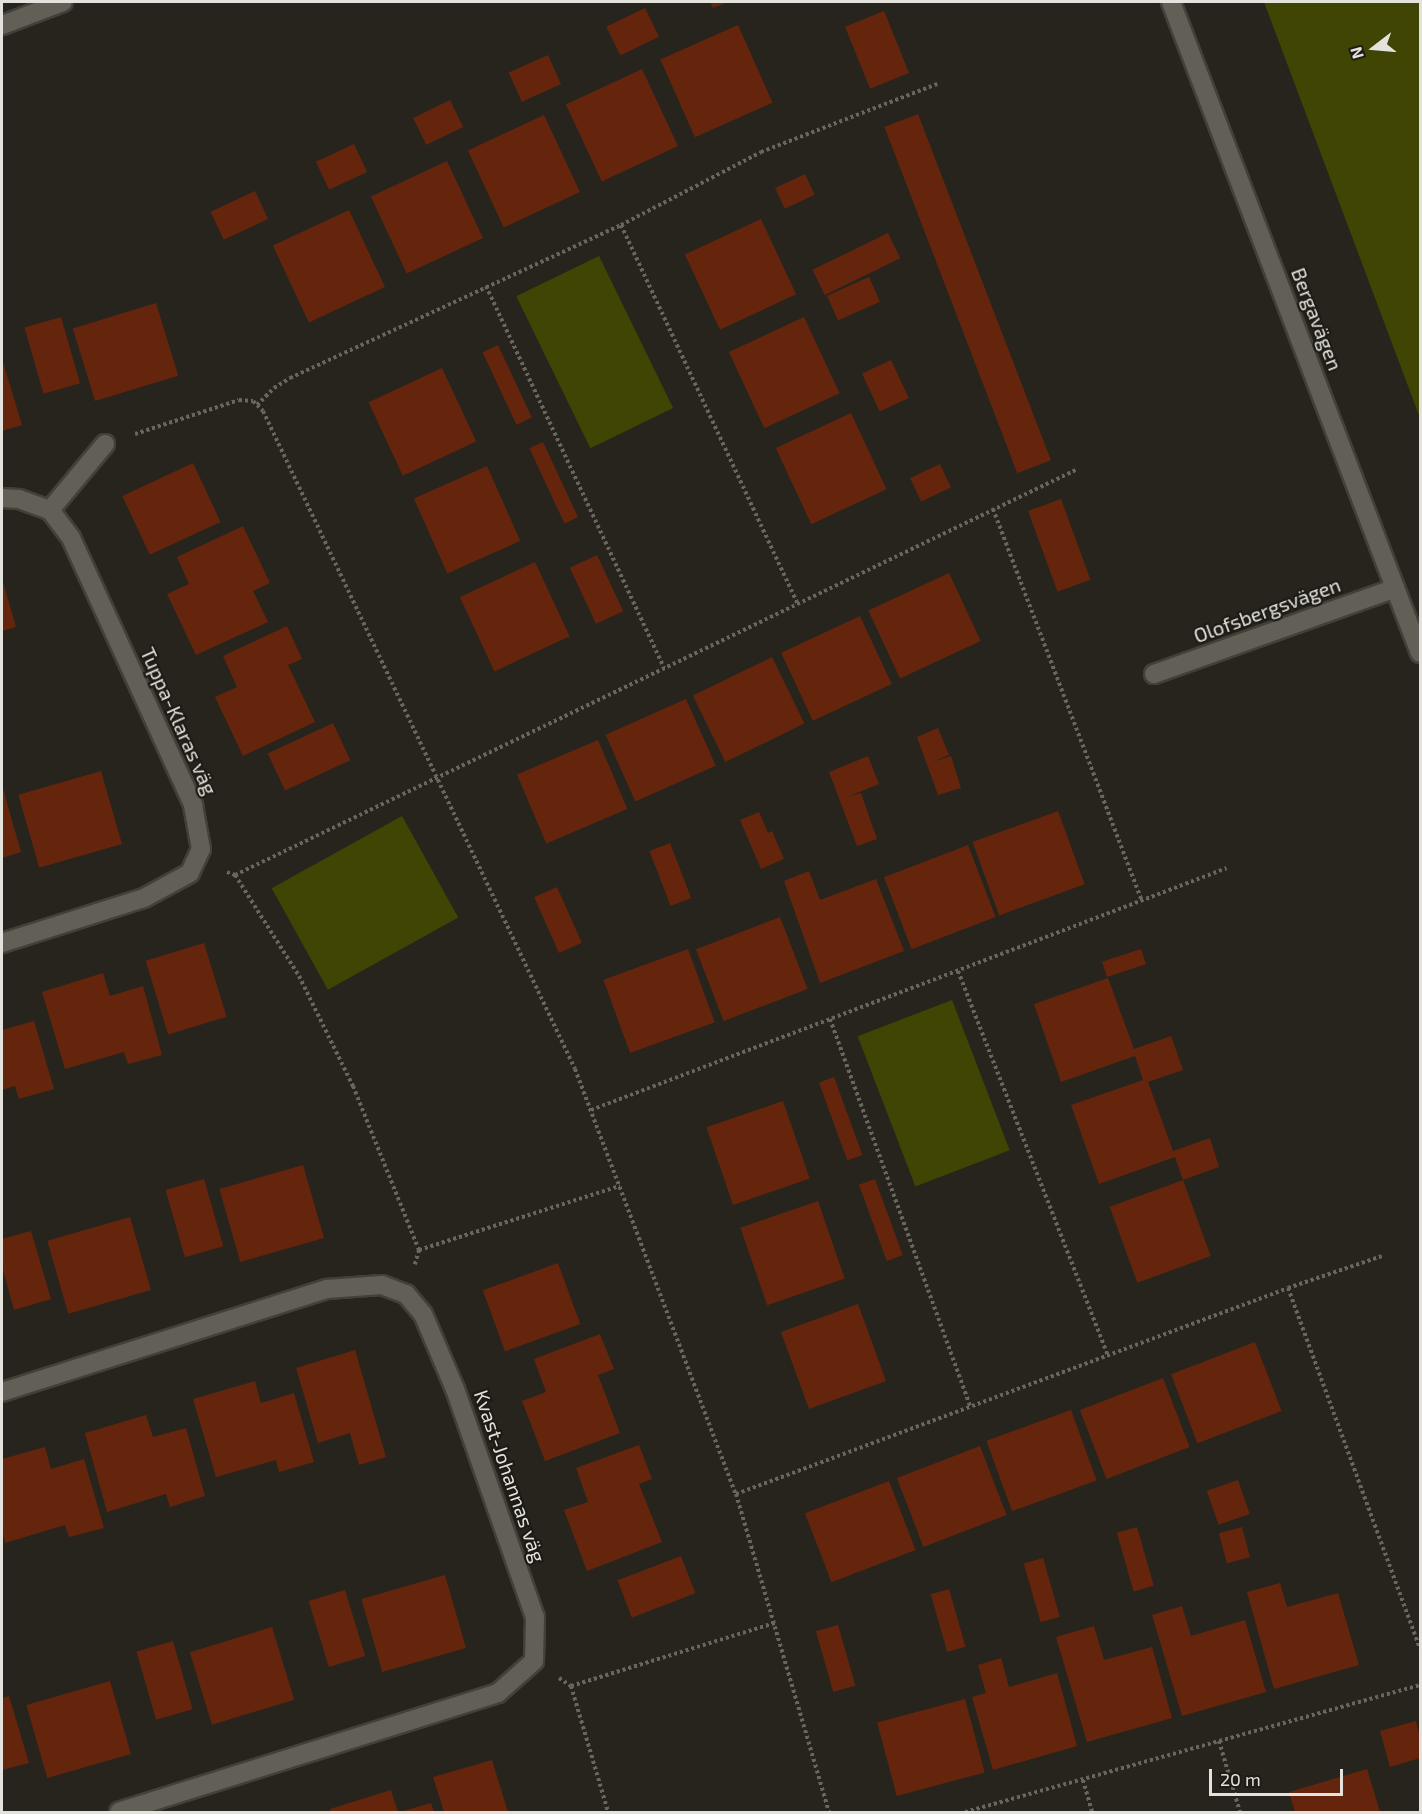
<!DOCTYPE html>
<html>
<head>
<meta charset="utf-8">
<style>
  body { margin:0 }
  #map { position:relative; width:1422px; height:1814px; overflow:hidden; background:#27241d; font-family:"Exo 2",sans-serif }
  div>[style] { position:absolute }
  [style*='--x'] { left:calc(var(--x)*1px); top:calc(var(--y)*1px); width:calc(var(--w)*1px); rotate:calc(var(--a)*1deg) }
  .green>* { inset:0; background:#414503; transform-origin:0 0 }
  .building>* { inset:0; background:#64250c; transform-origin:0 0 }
  .path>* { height:4px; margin-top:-2px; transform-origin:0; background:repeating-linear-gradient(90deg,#696660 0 3px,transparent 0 6px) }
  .roads { filter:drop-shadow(2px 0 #43403a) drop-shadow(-2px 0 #43403a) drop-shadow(0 2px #43403a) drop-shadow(0 -2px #43403a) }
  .minor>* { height:18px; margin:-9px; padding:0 9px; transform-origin:9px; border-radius:9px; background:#625f56 }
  span { translate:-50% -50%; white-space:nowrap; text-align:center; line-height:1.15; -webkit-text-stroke:4.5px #1e1b14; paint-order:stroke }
  .street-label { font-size:20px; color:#e3e2dd }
  .frame { position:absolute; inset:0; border:3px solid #e3e2dd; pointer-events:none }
  .north { position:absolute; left:1344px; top:18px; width:60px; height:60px; -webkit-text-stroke:4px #1e1b14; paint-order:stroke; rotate:254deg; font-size:16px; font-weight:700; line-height:24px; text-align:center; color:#e3e2dd }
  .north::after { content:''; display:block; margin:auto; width:21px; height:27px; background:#e3e2dd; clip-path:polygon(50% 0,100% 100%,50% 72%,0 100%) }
  .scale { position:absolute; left:1209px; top:1769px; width:134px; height:27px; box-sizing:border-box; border:3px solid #e3e2dd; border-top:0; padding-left:8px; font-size:18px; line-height:21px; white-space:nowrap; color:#e3e2dd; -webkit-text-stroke:4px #1e1b14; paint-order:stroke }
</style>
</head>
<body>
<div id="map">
  <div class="green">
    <i style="clip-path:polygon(1264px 2px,1420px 2px,1420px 418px)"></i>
    <i style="left:599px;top:256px;width:169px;height:92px;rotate:64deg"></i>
    <i style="left:402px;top:816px;width:116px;height:149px;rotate:61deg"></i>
    <i style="left:952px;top:1000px;width:161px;height:101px;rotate:69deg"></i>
  </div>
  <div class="building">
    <i style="clip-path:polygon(710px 2px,728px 2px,713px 8px)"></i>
    <i style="left:645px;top:8px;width:32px;height:43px;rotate:64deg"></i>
    <i style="left:884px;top:11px;width:67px;height:42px;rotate:68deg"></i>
    <i style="left:738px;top:25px;width:85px;height:85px;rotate:66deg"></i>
    <i style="left:548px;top:55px;width:32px;height:43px;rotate:66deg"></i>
    <i style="left:642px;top:69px;width:85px;height:84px;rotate:65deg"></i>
    <i style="left:450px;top:100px;width:30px;height:41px;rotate:64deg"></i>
    <i style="left:918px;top:114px;width:371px;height:36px;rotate:69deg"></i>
    <i style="left:544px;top:115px;width:85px;height:84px;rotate:65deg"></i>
    <i style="left:354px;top:144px;width:31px;height:42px;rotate:65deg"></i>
    <i style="left:447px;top:161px;width:85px;height:84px;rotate:65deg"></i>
    <i style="left:805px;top:174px;width:23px;height:33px;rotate:65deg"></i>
    <i style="left:255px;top:191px;width:31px;height:49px;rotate:65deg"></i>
    <i style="left:349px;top:210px;width:85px;height:84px;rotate:65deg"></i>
    <i style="left:761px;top:219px;width:83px;height:84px;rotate:65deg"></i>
    <i style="left:888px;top:233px;width:28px;height:84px;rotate:64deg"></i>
    <i style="left:869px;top:277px;width:27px;height:46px;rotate:66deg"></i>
    <i style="left:156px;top:303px;width:76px;height:87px;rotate:73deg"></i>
    <i style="left:61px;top:317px;width:69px;height:38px;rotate:74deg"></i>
    <i style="left:804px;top:317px;width:84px;height:83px;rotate:65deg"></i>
    <i style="left:498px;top:345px;width:80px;height:17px;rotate:65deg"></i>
    <i style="clip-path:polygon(2px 359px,22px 425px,2px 431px)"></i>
    <i style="left:891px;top:360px;width:42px;height:32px;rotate:65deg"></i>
    <i style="left:442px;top:368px;width:81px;height:81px;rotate:65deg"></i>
    <i style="left:851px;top:413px;width:84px;height:83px;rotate:65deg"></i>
    <i style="left:543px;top:442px;width:83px;height:15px;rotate:65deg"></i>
    <i style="left:193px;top:463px;width:65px;height:78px;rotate:65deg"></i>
    <i style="left:940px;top:464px;width:26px;height:33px;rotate:65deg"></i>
    <i style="left:487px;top:466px;width:82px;height:80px;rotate:66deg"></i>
    <i style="left:1061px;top:499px;width:86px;height:35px;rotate:70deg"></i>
    <i style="clip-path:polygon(243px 526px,270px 583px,253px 591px,268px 622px,196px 655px,167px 594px,189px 584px,177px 557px)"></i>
    <i style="left:597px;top:555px;width:62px;height:30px;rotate:65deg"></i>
    <i style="left:535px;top:562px;width:82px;height:83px;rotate:65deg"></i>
    <i style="left:949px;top:573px;width:75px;height:89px;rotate:65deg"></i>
    <i style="clip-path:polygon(2px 579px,16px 627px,2px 631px)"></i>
    <i style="left:860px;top:616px;width:75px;height:87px;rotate:65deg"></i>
    <i style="clip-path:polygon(287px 626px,302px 659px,288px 665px,315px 722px,243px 756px,215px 697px,237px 687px,223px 656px)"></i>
    <i style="left:772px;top:657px;width:74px;height:88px;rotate:64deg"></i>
    <i style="left:686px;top:699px;width:73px;height:88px;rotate:66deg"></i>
    <i style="left:333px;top:723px;width:41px;height:72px;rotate:65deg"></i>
    <i style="clip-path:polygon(938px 728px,949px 755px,932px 762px,951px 756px,961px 788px,938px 795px,917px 737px)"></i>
    <i style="left:598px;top:740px;width:75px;height:88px;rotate:67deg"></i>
    <i style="clip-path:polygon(868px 756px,879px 784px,847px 797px,861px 793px,877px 839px,857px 846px,829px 772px)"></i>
    <i style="left:101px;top:771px;width:76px;height:86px;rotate:74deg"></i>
    <i style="clip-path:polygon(2px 785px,21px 852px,2px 858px)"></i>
    <i style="left:1058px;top:811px;width:78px;height:91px;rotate:70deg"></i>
    <i style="clip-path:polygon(759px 812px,768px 833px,772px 831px,784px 859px,761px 869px,740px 820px)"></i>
    <i style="left:670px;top:843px;width:59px;height:22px;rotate:69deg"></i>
    <i style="left:968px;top:845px;width:77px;height:90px;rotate:69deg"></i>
    <i style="clip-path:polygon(809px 871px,820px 900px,876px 879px,904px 951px,820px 983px,784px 881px)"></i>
    <i style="left:557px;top:887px;width:61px;height:25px;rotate:66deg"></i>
    <i style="left:780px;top:917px;width:77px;height:90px;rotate:69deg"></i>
    <i style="left:204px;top:943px;width:77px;height:61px;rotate:73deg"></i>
    <i style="left:688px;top:949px;width:78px;height:90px;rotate:70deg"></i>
    <i style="left:1141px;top:949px;width:16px;height:41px;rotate:72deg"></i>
    <i style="clip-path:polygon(103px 973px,110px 996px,143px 986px,162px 1055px,128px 1064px,124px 1052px,65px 1069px,42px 992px)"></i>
    <i style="clip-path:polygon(1108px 978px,1134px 1049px,1171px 1036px,1183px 1070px,1148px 1082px,1173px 1151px,1210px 1138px,1219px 1167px,1183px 1180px,1175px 1157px,1099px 1184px,1071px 1105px,1143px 1080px,1135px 1056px,1061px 1082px,1034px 1004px)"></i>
    <i style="clip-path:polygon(34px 1021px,54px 1089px,19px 1099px,15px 1086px,2px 1090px,2px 1030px)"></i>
    <i style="left:834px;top:1077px;width:83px;height:16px;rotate:70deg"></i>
    <i style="left:783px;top:1101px;width:82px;height:81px;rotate:71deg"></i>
    <i style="left:303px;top:1165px;width:76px;height:87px;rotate:74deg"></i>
    <i style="left:204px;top:1179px;width:70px;height:40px;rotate:74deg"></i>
    <i style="left:875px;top:1179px;width:81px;height:17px;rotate:70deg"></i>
    <i style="left:1183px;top:1180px;width:81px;height:78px;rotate:70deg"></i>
    <i style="left:818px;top:1201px;width:82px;height:82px;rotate:71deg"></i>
    <i style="left:130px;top:1217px;width:76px;height:86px;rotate:74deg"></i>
    <i style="clip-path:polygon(31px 1231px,51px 1299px,14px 1310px,2px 1266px,2px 1239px)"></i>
    <i style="left:558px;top:1263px;width:65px;height:80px;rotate:70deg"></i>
    <i style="left:858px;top:1304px;width:82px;height:82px;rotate:70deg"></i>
    <i style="clip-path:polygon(600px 1334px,614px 1369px,598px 1375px,620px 1433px,545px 1461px,522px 1401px,546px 1392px,534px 1359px)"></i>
    <i style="left:1255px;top:1342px;width:74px;height:90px;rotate:69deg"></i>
    <i style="clip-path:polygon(355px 1350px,386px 1457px,359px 1465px,350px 1433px,318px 1443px,296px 1368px)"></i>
    <i style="left:1163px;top:1378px;width:74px;height:89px;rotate:69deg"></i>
    <i style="clip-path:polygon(255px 1381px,261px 1403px,294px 1393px,314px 1462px,279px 1472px,276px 1460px,216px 1477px,193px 1399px)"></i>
    <i style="left:1071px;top:1410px;width:75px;height:90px;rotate:70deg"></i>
    <i style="clip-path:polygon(146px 1415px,153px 1437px,186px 1428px,205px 1496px,170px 1507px,166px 1494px,107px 1512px,85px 1433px)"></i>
    <i style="clip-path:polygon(639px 1445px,652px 1479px,639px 1484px,662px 1542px,587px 1571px,564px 1510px,588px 1502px,576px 1468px)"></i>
    <i style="left:980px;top:1446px;width:74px;height:89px;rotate:69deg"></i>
    <i style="clip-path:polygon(45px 1447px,51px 1469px,84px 1459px,104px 1528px,69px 1537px,65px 1525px,5px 1543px,2px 1529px,2px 1459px)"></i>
    <i style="left:1238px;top:1480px;width:36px;height:33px;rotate:71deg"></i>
    <i style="left:889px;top:1481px;width:74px;height:90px;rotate:69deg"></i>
    <i style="left:1137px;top:1527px;width:61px;height:21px;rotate:74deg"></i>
    <i style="left:1242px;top:1527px;width:31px;height:24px;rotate:75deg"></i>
    <i style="left:681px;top:1556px;width:40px;height:68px;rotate:69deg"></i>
    <i style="left:1043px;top:1558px;width:61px;height:20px;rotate:74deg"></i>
    <i style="left:445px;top:1575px;width:76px;height:87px;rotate:74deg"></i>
    <i style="clip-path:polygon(1280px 1583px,1287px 1607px,1338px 1593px,1359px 1665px,1274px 1689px,1247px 1592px)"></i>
    <i style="left:949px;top:1589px;width:60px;height:19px;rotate:74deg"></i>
    <i style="left:345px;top:1590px;width:69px;height:38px;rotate:73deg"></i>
    <i style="clip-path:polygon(1182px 1606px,1191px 1636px,1245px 1620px,1266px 1692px,1182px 1716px,1152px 1615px)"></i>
    <i style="left:838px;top:1625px;width:63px;height:23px;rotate:74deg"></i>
    <i style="clip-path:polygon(1094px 1626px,1104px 1660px,1152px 1647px,1172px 1718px,1087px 1742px,1056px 1637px)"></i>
    <i style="left:272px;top:1627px;width:76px;height:86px;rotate:73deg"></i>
    <i style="left:173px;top:1641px;width:71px;height:38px;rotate:74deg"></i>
    <i style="clip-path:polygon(1001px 1658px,1009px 1687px,1057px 1673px,1077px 1746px,993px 1770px,972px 1697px,986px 1693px,978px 1665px)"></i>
    <i style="left:110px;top:1681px;width:76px;height:87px;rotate:74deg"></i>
    <i style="clip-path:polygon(9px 1696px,29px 1763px,2px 1770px,2px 1698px)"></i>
    <i style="left:965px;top:1699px;width:76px;height:91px;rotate:75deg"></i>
    <i style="clip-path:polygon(1416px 1721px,1420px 1738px,1420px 1758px,1390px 1767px,1380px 1731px)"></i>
    <i style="clip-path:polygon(492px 1760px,508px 1812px,444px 1812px,433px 1777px)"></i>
    <i style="clip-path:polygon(1367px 1769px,1380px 1812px,1295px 1812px,1289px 1792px)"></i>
    <i style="clip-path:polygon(391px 1790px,398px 1812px,331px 1812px,330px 1809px)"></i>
    <i style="clip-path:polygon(431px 1803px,434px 1812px,400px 1812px)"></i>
  </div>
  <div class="path">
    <i style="--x:621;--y:225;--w:417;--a:65"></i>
    <i style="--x:486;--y:286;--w:421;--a:65"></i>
    <i style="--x:257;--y:405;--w:24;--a:-45"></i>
    <i style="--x:274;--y:388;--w:19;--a:-32"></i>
    <i style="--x:290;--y:378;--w:365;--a:-24.8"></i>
    <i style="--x:621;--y:225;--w:158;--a:-27.5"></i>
    <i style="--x:761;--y:152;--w:189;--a:-21.1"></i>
    <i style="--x:135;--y:434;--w:109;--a:-18.1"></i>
    <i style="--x:239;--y:400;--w:14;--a:4"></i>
    <i style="--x:253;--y:401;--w:14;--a:45"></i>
    <i style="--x:263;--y:411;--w:728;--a:64.63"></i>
    <i style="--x:575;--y:1069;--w:454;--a:69.3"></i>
    <i style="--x:736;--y:1494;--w:331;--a:73.7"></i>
    <i style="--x:993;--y:509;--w:419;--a:69.2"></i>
    <i style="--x:227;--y:872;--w:9;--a:21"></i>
    <i style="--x:235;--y:875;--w:120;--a:57.6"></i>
    <i style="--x:299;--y:976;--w:123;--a:63.9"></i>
    <i style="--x:353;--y:1086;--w:177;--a:68.1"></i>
    <i style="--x:419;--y:1250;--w:15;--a:106"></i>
    <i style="--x:235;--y:875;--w:936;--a:-25.72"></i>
    <i style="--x:958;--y:971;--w:412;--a:68.7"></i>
    <i style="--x:830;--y:1019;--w:412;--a:70.1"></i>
    <i style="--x:591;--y:1110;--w:680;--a:-20.83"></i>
    <i style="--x:419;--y:1250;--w:211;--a:-17.7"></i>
    <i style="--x:1288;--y:1288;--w:384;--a:69.9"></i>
    <i style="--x:736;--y:1494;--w:589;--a:-20.46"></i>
    <i style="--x:1288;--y:1288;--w:99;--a:-18.8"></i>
    <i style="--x:559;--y:1678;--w:14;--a:34"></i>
    <i style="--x:571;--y:1686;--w:131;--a:73.6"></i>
    <i style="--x:571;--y:1686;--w:214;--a:-17.2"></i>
    <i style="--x:1219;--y:1741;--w:74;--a:73.5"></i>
    <i style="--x:1083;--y:1780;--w:33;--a:74"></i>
    <i style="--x:965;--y:1812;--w:472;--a:-15.6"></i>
  </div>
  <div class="roads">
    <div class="minor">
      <i style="--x:1171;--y:2;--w:697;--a:69.07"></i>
      <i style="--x:2;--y:25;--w:65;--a:-20.7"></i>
      <i style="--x:2;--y:498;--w:17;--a:3"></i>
      <i style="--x:19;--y:499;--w:33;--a:20"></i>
      <i style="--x:50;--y:510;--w:35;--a:53"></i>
      <i style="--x:71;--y:538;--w:294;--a:65.4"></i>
      <i style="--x:193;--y:805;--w:45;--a:79.7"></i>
      <i style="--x:201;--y:849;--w:26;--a:115"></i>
      <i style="--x:190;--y:873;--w:52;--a:151.5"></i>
      <i style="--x:144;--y:898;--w:149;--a:162.4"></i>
      <i style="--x:50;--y:510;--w:86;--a:-50.2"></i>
      <i style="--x:1154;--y:674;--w:256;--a:-19.6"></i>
      <i style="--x:2;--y:1392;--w:341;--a:-17.6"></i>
      <i style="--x:327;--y:1289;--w:55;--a:-4.2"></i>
      <i style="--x:382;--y:1285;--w:26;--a:21"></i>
      <i style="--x:406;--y:1294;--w:26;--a:50"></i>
      <i style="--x:423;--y:1314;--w:82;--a:66.9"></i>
      <i style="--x:455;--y:1389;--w:242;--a:70.7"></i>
      <i style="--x:535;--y:1617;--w:44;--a:91.3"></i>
      <i style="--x:534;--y:1661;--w:48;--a:138.4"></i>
      <i style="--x:498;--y:1693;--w:397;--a:162.6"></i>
    </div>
  </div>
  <div class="street-label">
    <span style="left:1317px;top:319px;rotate:69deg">Bergavägen</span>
    <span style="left:1267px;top:610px;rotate:-20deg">Olofsbergsvägen</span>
    <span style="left:179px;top:721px;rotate:66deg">Tuppa-Klaras väg</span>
    <span style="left:510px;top:1476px;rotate:71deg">Kvast-Johannas väg</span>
  </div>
  <div class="frame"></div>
  <div class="north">N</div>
  <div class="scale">20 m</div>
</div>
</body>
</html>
